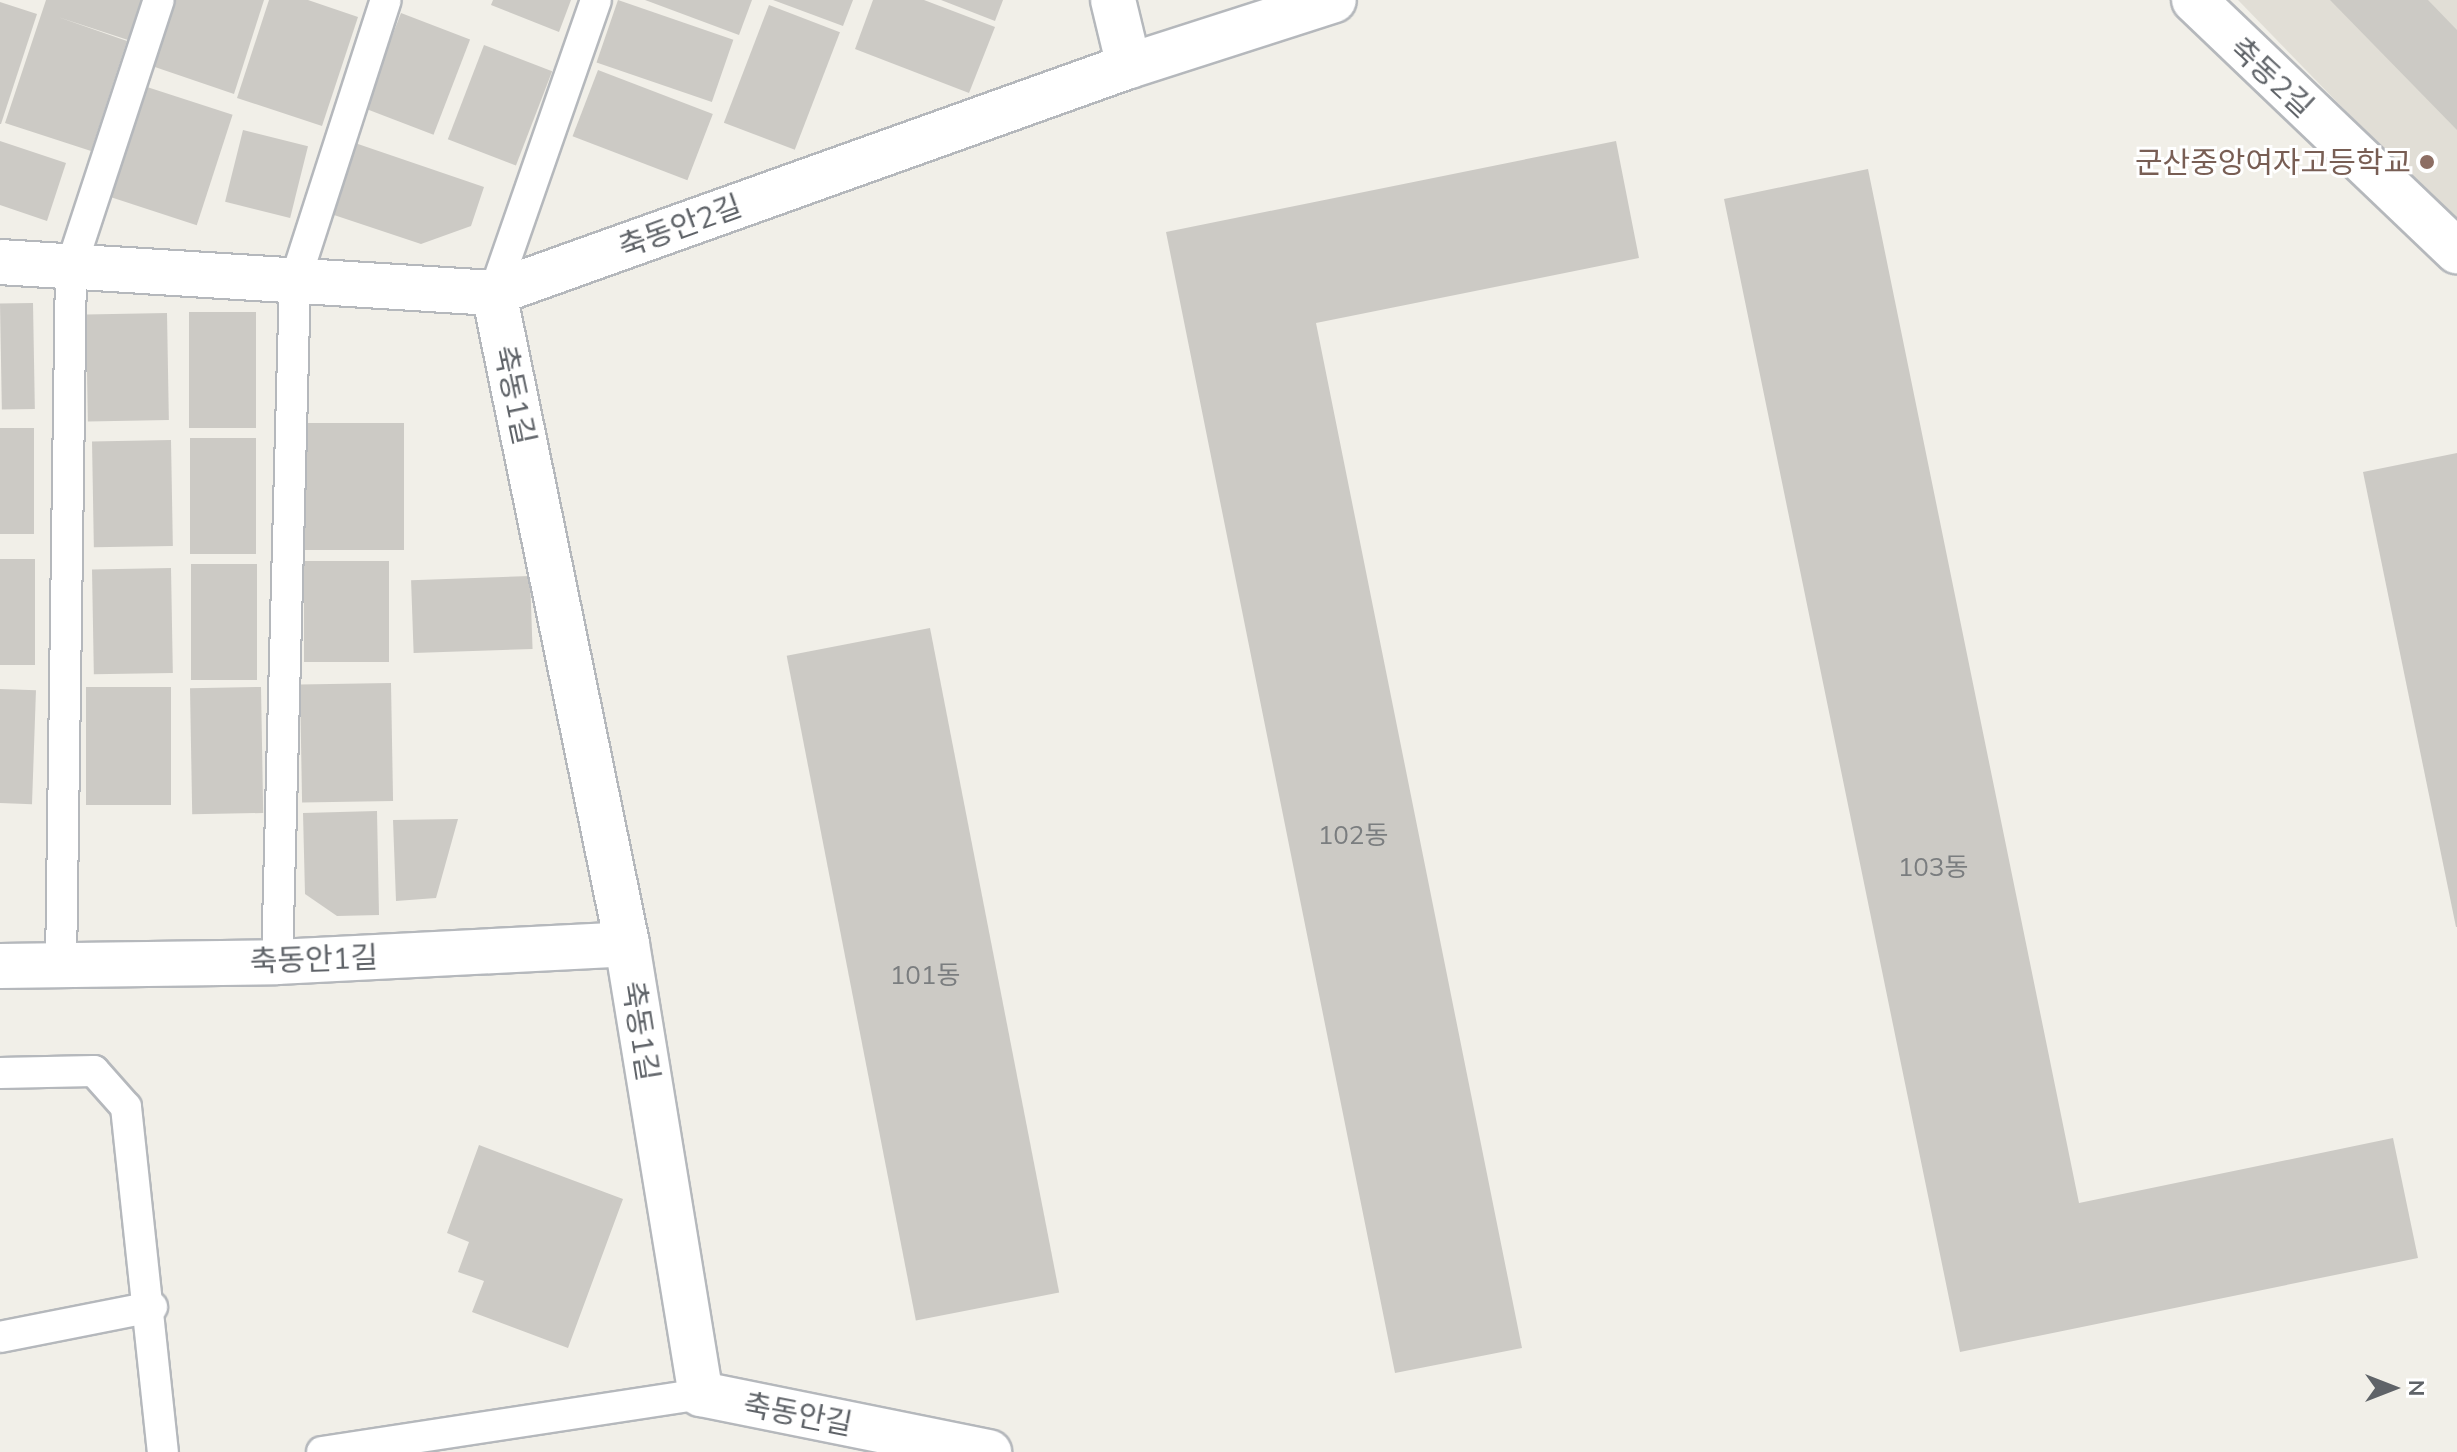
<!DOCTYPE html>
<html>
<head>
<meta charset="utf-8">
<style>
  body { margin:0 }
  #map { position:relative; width:2457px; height:1452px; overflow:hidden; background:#f1efe8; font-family:Mulish,"Noto Sans KR",sans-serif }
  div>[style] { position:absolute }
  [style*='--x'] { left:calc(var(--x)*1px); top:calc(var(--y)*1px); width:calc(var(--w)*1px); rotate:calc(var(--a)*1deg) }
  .education>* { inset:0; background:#e1ded6 }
  .building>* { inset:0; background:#cccac5; transform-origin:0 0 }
  .roads { filter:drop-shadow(2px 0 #b5b8bc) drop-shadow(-2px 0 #b5b8bc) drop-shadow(0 2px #b5b8bc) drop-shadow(0 -2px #b5b8bc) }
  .service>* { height:30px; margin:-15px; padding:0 15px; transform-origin:15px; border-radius:15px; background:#fff }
  .minor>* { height:44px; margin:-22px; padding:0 22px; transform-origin:22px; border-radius:22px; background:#fff }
  .dots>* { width:22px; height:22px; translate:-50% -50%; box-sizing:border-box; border:4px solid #fff; border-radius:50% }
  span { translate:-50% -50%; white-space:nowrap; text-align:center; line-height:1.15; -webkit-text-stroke:6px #fff; paint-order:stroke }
  .number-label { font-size:26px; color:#7a7d7f }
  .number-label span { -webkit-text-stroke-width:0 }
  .street-label { font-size:30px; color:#5f6368 }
  .education-label { font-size:30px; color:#785e54 }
  .right { translate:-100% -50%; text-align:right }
  .north { position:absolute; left:2353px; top:1348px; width:80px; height:80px; -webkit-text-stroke:6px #fff; paint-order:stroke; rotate:90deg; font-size:22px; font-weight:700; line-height:32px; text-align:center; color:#5f6368 }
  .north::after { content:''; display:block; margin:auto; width:28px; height:36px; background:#5f6368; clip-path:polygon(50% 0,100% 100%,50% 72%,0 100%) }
</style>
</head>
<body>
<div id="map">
  <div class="education">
    <i style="clip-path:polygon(2238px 0,2457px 0,2457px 222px,2338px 103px)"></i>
  </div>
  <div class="building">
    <i style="clip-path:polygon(46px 0,141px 0,128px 40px,58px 17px,127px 41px,91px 151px,5px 123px)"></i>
    <i style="clip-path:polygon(171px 0,264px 0,234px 94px,149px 65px)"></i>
    <i style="clip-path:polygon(269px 0,308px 0,358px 17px,322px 126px,237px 98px)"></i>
    <i style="clip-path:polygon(493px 0,571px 0,559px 32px,491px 5px)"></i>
    <i style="left:618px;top:0;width:122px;height:66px;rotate:19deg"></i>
    <i style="clip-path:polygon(645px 0,752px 0,739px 35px)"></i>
    <i style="clip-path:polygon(773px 0,853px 0,843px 26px)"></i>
    <i style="clip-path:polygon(873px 0,924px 0,995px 27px,969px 93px,855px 49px)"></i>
    <i style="clip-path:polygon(941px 0,1003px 0,995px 21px)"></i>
    <i style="clip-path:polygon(2330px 0,2428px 0,2457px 30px,2457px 130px)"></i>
    <i style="clip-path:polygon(0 2px,37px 14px,1px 124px,0 124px)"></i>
    <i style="left:769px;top:5px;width:76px;height:126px;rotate:21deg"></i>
    <i style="left:401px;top:13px;width:74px;height:102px;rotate:21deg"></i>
    <i style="left:484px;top:45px;width:73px;height:101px;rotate:21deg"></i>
    <i style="left:598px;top:70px;width:123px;height:71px;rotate:21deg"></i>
    <i style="left:147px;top:87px;width:90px;height:116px;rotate:18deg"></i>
    <i style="left:243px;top:130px;width:67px;height:74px;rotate:14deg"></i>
    <i style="clip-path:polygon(0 141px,66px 163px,47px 221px,0 205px)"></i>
    <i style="clip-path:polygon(1616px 141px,1639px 258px,1316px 323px,1522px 1348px,1395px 1373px,1166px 232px)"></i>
    <i style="clip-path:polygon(355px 143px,484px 187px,471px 226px,421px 244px,331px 214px)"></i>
    <i style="clip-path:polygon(1868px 169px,2079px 1203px,2393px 1138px,2418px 1258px,1960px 1352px,1724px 199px)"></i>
    <i style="left:33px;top:303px;width:106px;height:33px;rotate:89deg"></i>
    <i style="left:189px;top:312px;width:67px;height:116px"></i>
    <i style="left:167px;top:313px;width:107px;height:81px;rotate:89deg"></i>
    <i style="left:304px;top:423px;width:100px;height:127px"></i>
    <i style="left:0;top:428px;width:34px;height:106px"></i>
    <i style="left:190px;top:438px;width:66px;height:116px"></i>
    <i style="left:171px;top:440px;width:106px;height:79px;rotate:89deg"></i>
    <i style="clip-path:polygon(2457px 453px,2457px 927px,2456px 927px,2363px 472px)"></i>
    <i style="left:0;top:559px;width:35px;height:106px"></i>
    <i style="left:304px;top:561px;width:85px;height:101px"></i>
    <i style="left:191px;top:564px;width:66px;height:116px"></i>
    <i style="left:171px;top:568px;width:105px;height:79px;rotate:89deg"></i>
    <i style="left:530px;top:576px;width:73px;height:119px;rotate:88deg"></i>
    <i style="left:930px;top:628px;width:677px;height:146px;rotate:79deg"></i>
    <i style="left:391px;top:683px;width:118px;height:91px;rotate:89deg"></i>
    <i style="left:86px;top:687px;width:85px;height:118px"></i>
    <i style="left:261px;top:687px;width:126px;height:71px;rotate:89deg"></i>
    <i style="left:0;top:689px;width:36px;height:114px;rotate:2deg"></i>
    <i style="clip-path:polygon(377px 811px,379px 915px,337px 916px,305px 894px,303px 813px)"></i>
    <i style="clip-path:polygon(458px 819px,436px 898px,396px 901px,393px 820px)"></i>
    <i style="clip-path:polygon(479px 1145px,623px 1199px,568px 1348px,472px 1312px,484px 1281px,458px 1272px,469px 1242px,447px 1233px)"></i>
  </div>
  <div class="roads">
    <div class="service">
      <i style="--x:494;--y:293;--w:310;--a:-70.8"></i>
      <i style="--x:277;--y:962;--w:681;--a:-88.49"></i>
      <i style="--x:295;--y:281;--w:295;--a:-72.1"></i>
      <i style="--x:61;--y:965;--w:698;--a:-89.18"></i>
      <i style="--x:71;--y:267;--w:281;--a:-71.8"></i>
      <i style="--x:0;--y:1073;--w:94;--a:-1.2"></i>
      <i style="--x:94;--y:1071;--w:48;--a:48.4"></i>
      <i style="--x:126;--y:1107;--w:347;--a:83.9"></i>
      <i style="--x:0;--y:1337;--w:155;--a:-11.2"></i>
      <i style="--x:322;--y:1452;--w:383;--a:-8.7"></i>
    </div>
    <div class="minor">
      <i style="--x:1113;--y:0;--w:68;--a:76.4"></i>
      <i style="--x:2194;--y:0;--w:364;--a:43.7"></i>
      <i style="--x:0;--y:262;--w:495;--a:3.6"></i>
      <i style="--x:494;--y:293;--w:674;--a:-19.67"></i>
      <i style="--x:1129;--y:66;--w:215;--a:-17.8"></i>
      <i style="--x:494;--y:293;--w:664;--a:78.45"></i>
      <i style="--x:627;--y:944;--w:456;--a:80.7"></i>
      <i style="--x:701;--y:1394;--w:294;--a:11.4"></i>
      <i style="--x:0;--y:966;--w:277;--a:-0.8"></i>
      <i style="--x:277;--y:962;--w:350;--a:-2.9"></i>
    </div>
  </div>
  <div class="dots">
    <i style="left:2427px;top:162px;background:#8d6e63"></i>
  </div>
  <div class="number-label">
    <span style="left:1353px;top:835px">102동</span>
    <span style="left:1933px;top:867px">103동</span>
    <span style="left:925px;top:975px">101동</span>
  </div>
  <div class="street-label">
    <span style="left:2272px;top:77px;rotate:43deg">축동2길</span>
    <span style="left:680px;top:226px;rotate:-20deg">축동안2길</span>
    <span style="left:515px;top:395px;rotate:78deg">축동1길</span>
    <span style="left:314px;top:959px;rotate:-2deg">축동안1길</span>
    <span style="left:641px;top:1031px;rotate:81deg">축동1길</span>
    <span style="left:798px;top:1414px;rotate:11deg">축동안길</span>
  </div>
  <div class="education-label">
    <span class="right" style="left:2411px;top:162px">군산중앙여자고등학교</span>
  </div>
  <div class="north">N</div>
</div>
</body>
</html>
